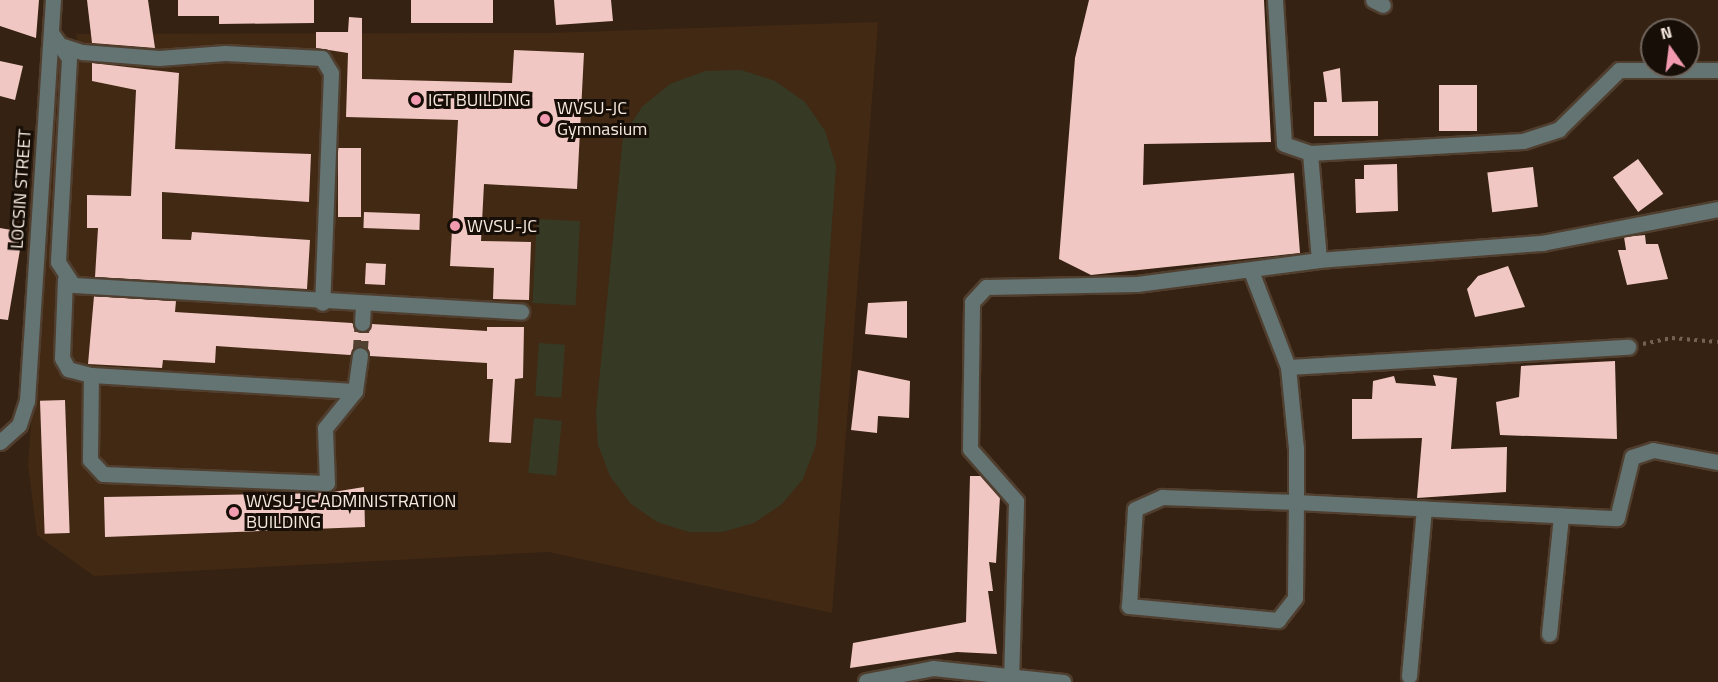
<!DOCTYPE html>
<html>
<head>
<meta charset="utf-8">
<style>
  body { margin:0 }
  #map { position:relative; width:1718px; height:682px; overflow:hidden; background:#352212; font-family:"Titillium Web",sans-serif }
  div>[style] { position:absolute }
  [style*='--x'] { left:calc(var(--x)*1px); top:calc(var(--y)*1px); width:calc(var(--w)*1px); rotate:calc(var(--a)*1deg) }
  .built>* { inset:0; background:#422914 }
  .green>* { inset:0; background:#363a25; transform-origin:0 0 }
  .building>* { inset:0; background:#f0c7c3; transform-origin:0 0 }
  .minor-tunnel>* { height:15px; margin-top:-7.5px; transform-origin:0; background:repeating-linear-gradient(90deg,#524031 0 15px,transparent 0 23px) }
  .path>* { height:4px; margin-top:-2px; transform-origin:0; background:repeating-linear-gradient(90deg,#746355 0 3px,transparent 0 7.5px) }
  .roads { filter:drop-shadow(2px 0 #503e2f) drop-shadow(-2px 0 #503e2f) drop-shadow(0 2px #503e2f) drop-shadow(0 -2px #503e2f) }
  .minor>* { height:15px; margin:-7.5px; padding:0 7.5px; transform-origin:7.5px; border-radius:7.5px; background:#637473 }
  .dots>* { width:16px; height:16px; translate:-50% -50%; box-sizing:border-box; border:3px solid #160e07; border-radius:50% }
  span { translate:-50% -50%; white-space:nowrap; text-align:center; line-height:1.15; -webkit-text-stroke:6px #160e07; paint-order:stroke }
  .poi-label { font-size:18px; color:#f6e8de }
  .left { translate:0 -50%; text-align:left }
  .street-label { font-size:18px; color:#f6e8de }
  .north { position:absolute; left:1640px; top:18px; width:60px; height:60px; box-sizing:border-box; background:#160e07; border:2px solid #70655d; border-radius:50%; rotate:346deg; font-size:16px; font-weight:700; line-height:24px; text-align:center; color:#f6e8de }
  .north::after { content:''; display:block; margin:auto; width:21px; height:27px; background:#f29ab0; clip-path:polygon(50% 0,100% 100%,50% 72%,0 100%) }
</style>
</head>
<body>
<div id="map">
  <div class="built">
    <i style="clip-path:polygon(878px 22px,832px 613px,548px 552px,94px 576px,37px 535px,28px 465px,58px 61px,79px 55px,76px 34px,548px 33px)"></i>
  </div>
  <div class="green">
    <i style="clip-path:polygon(741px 70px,775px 81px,805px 102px,825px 131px,836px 166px,816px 445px,803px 479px,782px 504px,754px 523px,722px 532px,689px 532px,657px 522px,630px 503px,610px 476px,598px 445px,596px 413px,623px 137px,642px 107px,670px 84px,705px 71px)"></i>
    <i style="left:537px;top:219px;width:43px;height:84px;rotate:3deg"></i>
    <i style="left:539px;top:343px;width:26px;height:53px;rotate:4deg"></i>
    <i style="left:534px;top:418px;width:28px;height:55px;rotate:6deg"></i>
  </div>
  <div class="building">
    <i style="clip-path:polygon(0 0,39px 0,36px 38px,0 26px)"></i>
    <i style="clip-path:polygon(87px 0,148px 0,155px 48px,92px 43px)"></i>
    <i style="clip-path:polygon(178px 0,314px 0,314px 23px,219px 24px,219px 16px,178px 16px)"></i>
    <i style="left:411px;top:0;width:82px;height:23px"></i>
    <i style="clip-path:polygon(554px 0,611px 0,613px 21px,556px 25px)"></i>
    <i style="clip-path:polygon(1089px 0,1264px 0,1271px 142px,1144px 144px,1143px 185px,1294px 173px,1300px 253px,1091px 275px,1059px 259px,1075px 58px)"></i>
    <i style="clip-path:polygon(349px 17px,362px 18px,362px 79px,512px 83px,514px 50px,584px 53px,577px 189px,484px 184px,481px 241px,531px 242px,529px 300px,493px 299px,494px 268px,450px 266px,458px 120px,346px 117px,348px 53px,316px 48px,316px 32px,348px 32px)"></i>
    <i style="clip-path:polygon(0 61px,23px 66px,15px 100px,0 96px)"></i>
    <i style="clip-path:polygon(92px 63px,179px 73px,175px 149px,311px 154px,309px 202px,162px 192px,162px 239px,191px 240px,192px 232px,310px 240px,307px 289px,95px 277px,98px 228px,87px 228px,87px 195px,131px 196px,136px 90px,92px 81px)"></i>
    <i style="clip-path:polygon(1340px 68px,1342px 102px,1378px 101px,1378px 136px,1314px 136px,1314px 102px,1327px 102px,1323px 72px)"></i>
    <i style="left:1439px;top:85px;width:38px;height:46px"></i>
    <i style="left:338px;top:148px;width:23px;height:69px"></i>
    <i style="left:1638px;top:159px;width:43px;height:31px;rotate:54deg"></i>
    <i style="clip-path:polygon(1397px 164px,1398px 211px,1356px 213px,1355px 179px,1364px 179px,1364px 165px)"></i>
    <i style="left:1533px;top:167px;width:40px;height:46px;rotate:83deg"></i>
    <i style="left:364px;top:212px;width:56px;height:16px;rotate:2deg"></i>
    <i style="clip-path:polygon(0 228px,23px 232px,8px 320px,0 319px)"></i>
    <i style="clip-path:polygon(1645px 235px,1646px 244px,1658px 244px,1668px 279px,1627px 285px,1618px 250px,1626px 250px,1624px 237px)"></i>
    <i style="left:366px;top:263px;width:20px;height:21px;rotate:3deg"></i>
    <i style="clip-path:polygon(1508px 266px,1525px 307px,1475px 317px,1467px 289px,1478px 276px)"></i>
    <i style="clip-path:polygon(94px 296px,176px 301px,175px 312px,352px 323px,361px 333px,372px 324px,487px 331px,487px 327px,524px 327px,523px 378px,515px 379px,511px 443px,489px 442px,493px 379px,487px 379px,487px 363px,370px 356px,361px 345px,350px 355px,216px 346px,215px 363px,163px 360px,162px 368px,88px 364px)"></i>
    <i style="clip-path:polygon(907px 301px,907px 338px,865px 334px,868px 303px)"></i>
    <i style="clip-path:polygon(1615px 361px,1617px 439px,1500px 435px,1496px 402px,1519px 397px,1521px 366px)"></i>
    <i style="clip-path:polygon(858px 370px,910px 381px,909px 418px,878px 416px,877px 433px,851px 430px)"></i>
    <i style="clip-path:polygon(1433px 375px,1457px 378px,1451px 449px,1507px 447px,1506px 492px,1417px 498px,1422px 438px,1352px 439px,1352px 399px,1372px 399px,1373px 381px,1394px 376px,1396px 383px,1436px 386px)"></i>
    <i style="left:65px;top:400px;width:133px;height:25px;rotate:88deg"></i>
    <i style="clip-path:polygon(970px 476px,981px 476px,1000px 497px,996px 563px,989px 562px,993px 591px,988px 591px,997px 654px,957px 652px,850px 668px,853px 643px,966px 622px)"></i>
    <i style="clip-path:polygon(364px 487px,365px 527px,105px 537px,104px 497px,327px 493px)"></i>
  </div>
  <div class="minor-tunnel">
    <i style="--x:360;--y:355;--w:32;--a:-86"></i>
  </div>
  <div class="path">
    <i style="--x:1643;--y:344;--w:30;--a:-12"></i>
    <i style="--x:1672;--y:338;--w:46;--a:5"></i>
  </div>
  <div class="roads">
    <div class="minor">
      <i style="--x:1275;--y:0;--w:144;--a:86.4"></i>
      <i style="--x:1284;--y:144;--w:28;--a:19"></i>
      <i style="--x:1310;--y:153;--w:213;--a:-3.2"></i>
      <i style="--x:1523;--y:141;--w:38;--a:-18"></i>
      <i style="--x:1559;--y:129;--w:84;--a:-44.5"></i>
      <i style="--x:1619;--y:70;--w:99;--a:0"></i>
      <i style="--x:1373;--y:0;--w:11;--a:27"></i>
      <i style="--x:52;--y:34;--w:29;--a:55"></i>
      <i style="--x:69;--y:58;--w:204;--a:93.1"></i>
      <i style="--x:58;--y:262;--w:27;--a:57"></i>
      <i style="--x:73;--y:285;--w:449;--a:3.4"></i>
      <i style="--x:63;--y:46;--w:20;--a:18"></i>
      <i style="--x:82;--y:52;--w:77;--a:4.5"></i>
      <i style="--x:159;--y:58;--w:66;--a:-4.3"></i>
      <i style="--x:225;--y:53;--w:97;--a:3"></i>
      <i style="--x:322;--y:58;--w:17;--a:59"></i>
      <i style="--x:331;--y:73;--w:230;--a:92.2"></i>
      <i style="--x:1310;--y:153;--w:107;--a:85.2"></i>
      <i style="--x:1251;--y:271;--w:103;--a:68.9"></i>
      <i style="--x:1288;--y:367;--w:82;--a:84.4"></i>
      <i style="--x:1296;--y:449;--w:53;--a:90"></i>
      <i style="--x:1296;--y:502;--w:96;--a:90.6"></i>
      <i style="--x:1295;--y:598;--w:28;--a:128"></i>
      <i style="--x:1278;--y:620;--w:150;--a:-174.6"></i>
      <i style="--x:1129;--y:606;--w:97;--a:-86.5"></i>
      <i style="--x:1135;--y:509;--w:30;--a:-24"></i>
      <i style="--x:1162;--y:497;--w:134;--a:2.1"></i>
      <i style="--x:1296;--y:502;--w:321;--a:2.9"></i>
      <i style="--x:1617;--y:518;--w:63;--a:-76.2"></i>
      <i style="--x:1632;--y:457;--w:22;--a:-18"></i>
      <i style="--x:1653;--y:450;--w:66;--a:10.5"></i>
      <i style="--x:65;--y:279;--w:79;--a:92.2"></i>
      <i style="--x:62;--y:358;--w:13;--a:61"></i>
      <i style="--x:68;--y:369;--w:24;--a:15"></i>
      <i style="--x:91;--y:375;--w:85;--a:90.7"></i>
      <i style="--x:90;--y:460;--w:19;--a:47"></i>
      <i style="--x:103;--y:474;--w:224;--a:2.3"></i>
      <i style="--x:327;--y:483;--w:55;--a:-92.1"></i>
      <i style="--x:325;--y:428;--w:48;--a:-51"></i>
      <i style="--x:355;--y:391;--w:36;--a:-82"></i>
      <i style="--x:362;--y:323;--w:20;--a:-87"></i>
      <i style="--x:1288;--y:367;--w:341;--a:-3.4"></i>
      <i style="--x:91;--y:375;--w:264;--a:3.5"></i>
      <i style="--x:0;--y:442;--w:25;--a:-42"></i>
      <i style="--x:19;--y:425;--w:25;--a:-72"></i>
      <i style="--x:27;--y:401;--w:402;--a:-86.3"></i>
      <i style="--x:1549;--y:634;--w:119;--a:-84.2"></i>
      <i style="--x:1409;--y:676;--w:168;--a:-84.9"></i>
      <i style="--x:866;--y:681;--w:68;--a:-11"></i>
      <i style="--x:933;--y:668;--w:131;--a:6.1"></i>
      <i style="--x:1011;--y:682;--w:181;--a:-88.4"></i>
      <i style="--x:1016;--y:501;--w:69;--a:-131.5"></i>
      <i style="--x:970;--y:449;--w:147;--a:-89.2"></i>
      <i style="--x:972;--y:302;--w:21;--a:-47"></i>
      <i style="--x:986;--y:287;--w:151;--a:-1.1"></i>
      <i style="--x:1137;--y:284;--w:184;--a:-7.5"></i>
      <i style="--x:1319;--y:260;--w:224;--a:-4.4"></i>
      <i style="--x:1542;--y:243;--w:179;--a:-10.9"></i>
    </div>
  </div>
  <div class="dots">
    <i style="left:416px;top:100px;background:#f29ab0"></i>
    <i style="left:545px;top:119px;background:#f29ab0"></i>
    <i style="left:455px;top:226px;background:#f29ab0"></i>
    <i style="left:234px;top:512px;background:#f29ab0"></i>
  </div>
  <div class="poi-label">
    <span class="left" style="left:428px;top:100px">ICT BUILDING</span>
    <span class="left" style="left:557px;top:119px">WVSU-JC<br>Gymnasium</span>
    <span class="left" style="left:467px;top:226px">WVSU-JC</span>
    <span class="left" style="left:246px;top:512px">WVSU-JC ADMINISTRATION<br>BUILDING</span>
  </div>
  <div class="street-label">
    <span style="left:21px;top:189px;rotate:-86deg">LOCSIN STREET</span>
  </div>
  <div class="north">N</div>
</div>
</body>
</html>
